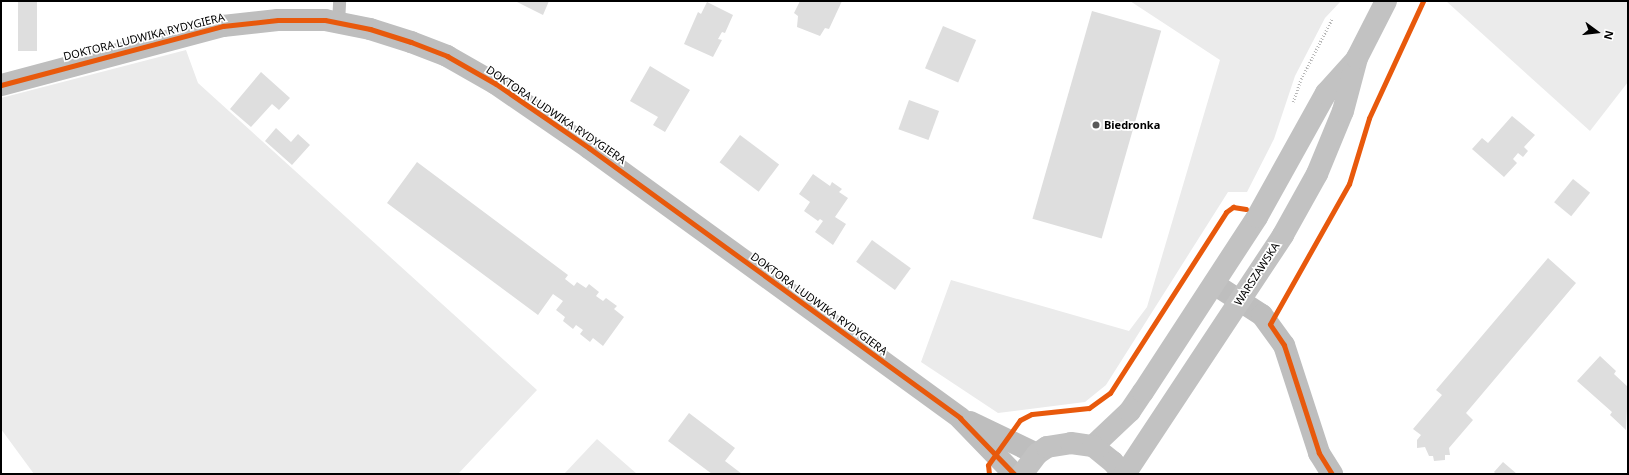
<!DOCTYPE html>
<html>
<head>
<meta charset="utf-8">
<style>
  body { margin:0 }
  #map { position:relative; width:1629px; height:475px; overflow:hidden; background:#fff; font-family:"Noto Sans",sans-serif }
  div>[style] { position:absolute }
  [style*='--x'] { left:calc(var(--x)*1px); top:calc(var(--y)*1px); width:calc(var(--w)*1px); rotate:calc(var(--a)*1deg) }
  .green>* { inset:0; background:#ebebeb }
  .building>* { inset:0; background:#dedede; transform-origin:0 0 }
  .path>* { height:2.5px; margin-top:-1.25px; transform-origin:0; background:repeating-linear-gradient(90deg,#b9b9b9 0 1px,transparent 0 3px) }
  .service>* { height:13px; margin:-6.5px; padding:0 6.5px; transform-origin:6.5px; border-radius:6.5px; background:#bebebe }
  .minor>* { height:22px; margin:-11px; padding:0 11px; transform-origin:11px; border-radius:11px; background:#bebebe }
  .tertiary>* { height:22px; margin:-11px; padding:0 11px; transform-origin:11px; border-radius:11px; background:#bebebe }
  .secondary>* { height:22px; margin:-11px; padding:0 11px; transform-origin:11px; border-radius:11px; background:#c2c2c2 }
  .cycleway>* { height:5px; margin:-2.5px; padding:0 2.5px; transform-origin:2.5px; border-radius:2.5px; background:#e8590c }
  .dots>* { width:11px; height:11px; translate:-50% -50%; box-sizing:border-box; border:2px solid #fff; border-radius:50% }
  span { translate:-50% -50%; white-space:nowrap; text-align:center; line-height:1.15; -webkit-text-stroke:3.5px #fff; paint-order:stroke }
  .street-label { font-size:11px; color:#000 }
  .poi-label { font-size:11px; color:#000; font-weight:700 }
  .left { translate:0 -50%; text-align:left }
  .frame { position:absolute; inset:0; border:2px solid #000; pointer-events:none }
  .north { position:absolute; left:1577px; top:12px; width:40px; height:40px; -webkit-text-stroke:3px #fff; paint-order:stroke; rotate:105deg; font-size:11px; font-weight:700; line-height:16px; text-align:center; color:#000 }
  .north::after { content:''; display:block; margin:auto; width:14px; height:18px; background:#000; clip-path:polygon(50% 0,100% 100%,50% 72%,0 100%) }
</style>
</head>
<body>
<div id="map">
  <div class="green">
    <i style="clip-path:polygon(1130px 1px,1341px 1px,1325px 18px,1295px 76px,1274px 139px,1247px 192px,1228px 192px,1106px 385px,1085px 402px,998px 413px,921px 362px,951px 280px,1129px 331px,1147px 307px,1220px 60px)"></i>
    <i style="clip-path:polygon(1446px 1px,1628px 1px,1628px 82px,1590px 131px)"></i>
    <i style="clip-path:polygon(186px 50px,198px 83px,537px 390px,458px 474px,34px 474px,1px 429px,1px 98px)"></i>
    <i style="clip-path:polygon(597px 439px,637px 474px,564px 474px)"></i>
  </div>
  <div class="building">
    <i style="left:18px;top:1px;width:19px;height:50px"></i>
    <i style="clip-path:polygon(515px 1px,549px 1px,543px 15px)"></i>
    <i style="clip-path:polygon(800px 1px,842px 1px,829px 29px,825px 28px,820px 36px,797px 27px,798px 16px,794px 13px)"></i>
    <i style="clip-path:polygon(707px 2px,733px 15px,725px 33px,722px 32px,718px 39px,722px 40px,713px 57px,684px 44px,698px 12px,701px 14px)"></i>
    <i style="left:1092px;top:11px;width:72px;height:216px;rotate:16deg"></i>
    <i style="left:943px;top:26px;width:36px;height:46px;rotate:23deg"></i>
    <i style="clip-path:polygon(650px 66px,690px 90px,665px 132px,653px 125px,658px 117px,630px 101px)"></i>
    <i style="clip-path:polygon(261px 72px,290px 98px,279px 110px,272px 104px,251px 127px,230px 109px)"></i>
    <i style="left:909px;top:100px;width:32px;height:31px;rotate:20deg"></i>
    <i style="clip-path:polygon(1512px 116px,1535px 135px,1524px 147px,1528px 151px,1523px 157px,1518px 153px,1513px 159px,1517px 163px,1504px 177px,1472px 149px,1482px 138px,1488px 143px)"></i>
    <i style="clip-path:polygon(276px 128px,291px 142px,298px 134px,310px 145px,292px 165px,265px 141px)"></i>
    <i style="left:740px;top:135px;width:49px;height:34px;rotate:37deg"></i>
    <i style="clip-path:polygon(417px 162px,568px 275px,565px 279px,574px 286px,577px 282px,586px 288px,589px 284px,599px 292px,596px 296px,603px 301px,606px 298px,617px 306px,614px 309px,624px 317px,603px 346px,593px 338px,590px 342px,580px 334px,583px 330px,576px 325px,573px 329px,563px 321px,565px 317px,556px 310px,563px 301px,553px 294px,538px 315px,387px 203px)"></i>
    <i style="clip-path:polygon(813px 174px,830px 186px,832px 182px,842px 189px,839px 192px,848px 198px,835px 217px,846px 224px,833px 245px,815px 232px,823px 221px,820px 219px,818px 221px,804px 211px,810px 202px,799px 194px)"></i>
    <i style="left:1573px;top:179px;width:22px;height:30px;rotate:39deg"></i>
    <i style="left:872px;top:240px;width:48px;height:27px;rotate:36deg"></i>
    <i style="clip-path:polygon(1548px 258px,1576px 283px,1466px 413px,1473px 420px,1449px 448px,1450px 455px,1445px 455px,1445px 460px,1434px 461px,1433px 456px,1429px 456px,1425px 447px,1417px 448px,1417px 440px,1421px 435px,1413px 429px,1442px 395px,1436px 390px)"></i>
    <i style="clip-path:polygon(1600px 356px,1616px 371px,1614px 374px,1628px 387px,1626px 430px,1610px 415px,1612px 412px,1577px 381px)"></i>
    <i style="clip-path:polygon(689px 413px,735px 448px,725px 461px,742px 474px,712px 474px,668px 441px)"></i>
    <i style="clip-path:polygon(1503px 462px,1517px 474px,1496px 474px,1494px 472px)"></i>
  </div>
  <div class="path">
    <i style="--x:1293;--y:102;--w:24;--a:-71"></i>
    <i style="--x:1301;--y:79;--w:68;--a:-62.7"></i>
    <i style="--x:1281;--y:304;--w:61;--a:-59.7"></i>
  </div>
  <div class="service">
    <i style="--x:338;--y:23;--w:22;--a:-87"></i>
  </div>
  <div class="minor">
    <i style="--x:1;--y:85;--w:230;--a:-14.9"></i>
    <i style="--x:223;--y:26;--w:55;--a:-6.2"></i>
    <i style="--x:278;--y:20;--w:47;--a:0"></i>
    <i style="--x:325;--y:20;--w:46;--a:11.3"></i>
    <i style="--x:370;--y:29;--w:43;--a:17.6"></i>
    <i style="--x:411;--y:42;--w:39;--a:21"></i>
    <i style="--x:447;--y:56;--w:56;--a:29.7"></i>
    <i style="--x:496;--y:84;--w:113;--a:34.5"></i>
    <i style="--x:589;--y:148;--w:459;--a:36"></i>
    <i style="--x:960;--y:418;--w:78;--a:46"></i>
    <i style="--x:970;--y:422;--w:74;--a:25.5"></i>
  </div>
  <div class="tertiary">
    <i style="--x:1214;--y:284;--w:57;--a:32.9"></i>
    <i style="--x:1262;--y:315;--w:37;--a:54"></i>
    <i style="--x:1284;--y:345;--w:114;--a:72"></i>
    <i style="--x:1319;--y:453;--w:25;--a:58"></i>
  </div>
  <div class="secondary">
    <i style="--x:1093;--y:446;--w:51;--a:-43.4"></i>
    <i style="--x:1130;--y:411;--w:23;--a:-56"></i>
    <i style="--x:1143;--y:392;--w:209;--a:-56.9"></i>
    <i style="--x:1257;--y:217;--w:142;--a:-60.9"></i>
    <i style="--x:1326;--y:93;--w:42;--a:-47.9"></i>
    <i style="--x:1022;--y:474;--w:25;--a:-53"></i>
    <i style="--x:1037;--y:454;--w:12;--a:-35"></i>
    <i style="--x:1047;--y:447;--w:24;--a:-9"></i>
    <i style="--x:1071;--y:443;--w:22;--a:8"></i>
    <i style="--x:1093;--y:446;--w:26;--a:39"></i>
    <i style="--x:1113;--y:462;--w:15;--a:53"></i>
    <i style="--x:1125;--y:474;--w:287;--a:-56.5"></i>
    <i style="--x:1283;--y:235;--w:70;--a:-60.9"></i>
    <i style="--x:1317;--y:174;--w:68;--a:-67.6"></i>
    <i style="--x:1343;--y:111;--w:55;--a:-75.2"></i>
    <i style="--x:1357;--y:58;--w:64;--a:-63"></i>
  </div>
  <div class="cycleway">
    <i style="--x:1;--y:85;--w:230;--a:-14.9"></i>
    <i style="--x:223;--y:26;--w:55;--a:-6.2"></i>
    <i style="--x:278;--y:20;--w:47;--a:0"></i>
    <i style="--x:325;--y:20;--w:46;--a:11.3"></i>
    <i style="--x:370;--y:29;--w:43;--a:17.6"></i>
    <i style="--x:411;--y:42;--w:39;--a:21"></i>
    <i style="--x:447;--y:56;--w:56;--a:29.7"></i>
    <i style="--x:496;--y:84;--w:113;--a:34.5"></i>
    <i style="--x:589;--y:148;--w:459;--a:36"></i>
    <i style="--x:960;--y:418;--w:78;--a:46"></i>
    <i style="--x:989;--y:474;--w:9;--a:-96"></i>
    <i style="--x:988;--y:465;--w:55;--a:-54.6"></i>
    <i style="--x:1020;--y:420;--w:13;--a:-27"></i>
    <i style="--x:1032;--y:414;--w:57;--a:-6"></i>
    <i style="--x:1089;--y:408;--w:26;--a:-36"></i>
    <i style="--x:1110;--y:393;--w:215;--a:-57.3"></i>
    <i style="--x:1226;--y:212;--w:9;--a:-36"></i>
    <i style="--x:1233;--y:207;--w:13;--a:9"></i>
    <i style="--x:1332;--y:474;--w:25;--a:-122"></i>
    <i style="--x:1319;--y:453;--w:114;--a:-108"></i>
    <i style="--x:1284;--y:345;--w:25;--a:-124"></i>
    <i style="--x:1270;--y:324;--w:161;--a:-60.6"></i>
    <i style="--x:1349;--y:184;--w:69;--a:-73.1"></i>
    <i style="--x:1369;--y:118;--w:129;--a:-65.2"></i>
  </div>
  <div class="dots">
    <i style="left:1096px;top:125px;background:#595959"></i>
  </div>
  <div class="street-label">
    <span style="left:144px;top:37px;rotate:-14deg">DOKTORA LUDWIKA RYDYGIERA</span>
    <span style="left:556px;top:115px;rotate:34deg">DOKTORA LUDWIKA RYDYGIERA</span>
    <span style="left:1257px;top:274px;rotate:-57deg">WARSZAWSKA</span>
    <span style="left:819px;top:304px;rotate:36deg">DOKTORA LUDWIKA RYDYGIERA</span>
  </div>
  <div class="poi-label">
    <span class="left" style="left:1104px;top:125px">Biedronka</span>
  </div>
  <div class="frame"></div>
  <div class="north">N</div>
</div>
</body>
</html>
